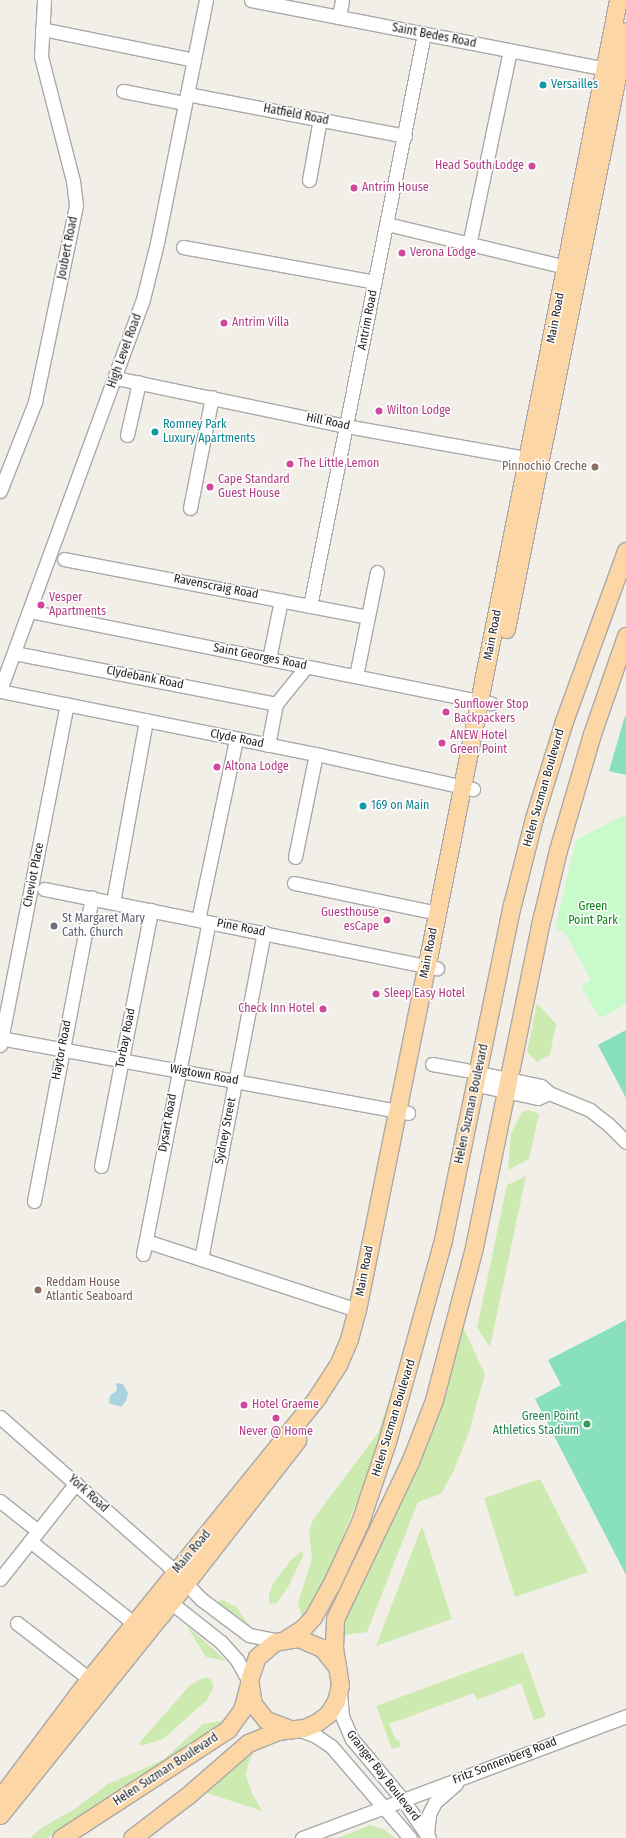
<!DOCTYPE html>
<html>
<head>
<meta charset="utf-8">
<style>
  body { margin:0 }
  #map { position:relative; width:626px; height:1838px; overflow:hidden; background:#f2efe9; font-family:"Fira Sans Condensed",sans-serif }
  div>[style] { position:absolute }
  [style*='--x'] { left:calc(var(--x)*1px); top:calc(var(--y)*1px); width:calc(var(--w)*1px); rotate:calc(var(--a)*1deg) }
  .grass>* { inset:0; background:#cdebb0 }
  .park>* { inset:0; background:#c8facc }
  .pitch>* { inset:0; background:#88e0be }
  .water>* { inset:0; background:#aad3df }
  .roads { filter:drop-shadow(1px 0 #a9a9a9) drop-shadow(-1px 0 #a9a9a9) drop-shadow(0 1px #a9a9a9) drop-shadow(0 -1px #a9a9a9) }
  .minor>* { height:13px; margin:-6.5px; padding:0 6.5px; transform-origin:6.5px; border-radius:6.5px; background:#fff }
  .major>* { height:17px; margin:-8.5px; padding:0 8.5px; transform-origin:8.5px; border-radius:8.5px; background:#fcd6a4 }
  .dots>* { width:11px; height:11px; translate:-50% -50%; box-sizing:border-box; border:2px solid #fff; border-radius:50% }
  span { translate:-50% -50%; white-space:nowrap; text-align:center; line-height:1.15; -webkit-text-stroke:3px #fff; paint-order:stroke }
  .street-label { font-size:12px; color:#222 }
  .culture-label { font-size:12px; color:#0d838f }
  .left { translate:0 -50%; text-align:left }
  .hotel-label { font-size:12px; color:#b23c85 }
  .right { translate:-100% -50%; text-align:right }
  .education-label { font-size:12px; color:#785e54 }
  .park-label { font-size:12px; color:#0c8416 }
  .worship-label { font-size:12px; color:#5b616d }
  .leisure-label { font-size:12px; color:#27864d }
</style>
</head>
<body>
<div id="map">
  <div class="grass">
    <i style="clip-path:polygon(537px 1003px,556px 1024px,550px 1055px,537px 1062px,527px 1052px)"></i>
    <i style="clip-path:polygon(529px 1110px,539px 1114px,529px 1159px,508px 1170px,511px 1133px,522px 1112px)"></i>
    <i style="clip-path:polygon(526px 1176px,490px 1347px,477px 1328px,507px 1185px)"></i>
    <i style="clip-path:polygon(462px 1325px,485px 1374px,469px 1432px,454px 1470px,441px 1494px,418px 1502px,367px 1632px,343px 1635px,348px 1609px,404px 1494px,433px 1427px,455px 1358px)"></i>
    <i style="clip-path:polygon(395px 1382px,383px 1435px,361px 1492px,327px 1575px,302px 1617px,298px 1603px,312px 1559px,309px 1530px,314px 1518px,378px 1433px)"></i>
    <i style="clip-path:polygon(540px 1479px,588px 1572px,515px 1597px,484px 1498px)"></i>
    <i style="clip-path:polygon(422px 1526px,452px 1619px,376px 1646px)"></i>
    <i style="clip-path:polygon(302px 1551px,303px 1556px,288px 1587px,277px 1603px,269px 1604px,269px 1594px,274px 1582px,291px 1560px)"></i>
    <i style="clip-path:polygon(223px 1600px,236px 1607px,250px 1626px,214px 1602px)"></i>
    <i style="clip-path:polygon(186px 1625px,221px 1656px,226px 1661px,206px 1657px)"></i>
    <i style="clip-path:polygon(523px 1652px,546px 1716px,534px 1720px,521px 1683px,477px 1700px,474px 1693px,389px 1724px,396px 1740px,399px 1740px,401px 1746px,392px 1749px,376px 1706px)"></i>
    <i style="clip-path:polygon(206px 1677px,211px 1679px,214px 1686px,207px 1700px,163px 1739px,140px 1746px,139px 1743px,191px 1684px)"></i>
    <i style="clip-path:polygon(232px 1711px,221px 1724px,47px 1838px,30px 1838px,43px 1827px,73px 1810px,108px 1784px,163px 1760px,203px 1724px,221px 1721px)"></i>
    <i style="clip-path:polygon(254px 1752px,249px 1761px,246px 1775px,252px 1793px,262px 1811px,207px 1793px,238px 1760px)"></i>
    <i style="clip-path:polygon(370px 1825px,385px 1830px,395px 1838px,338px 1838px)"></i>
  </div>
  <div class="park">
    <i style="clip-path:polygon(626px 814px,626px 1004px,600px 1018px,581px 986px,591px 980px,564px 931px,555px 929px,576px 840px)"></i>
  </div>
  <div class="pitch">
    <i style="clip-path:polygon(625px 716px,626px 716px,626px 775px,609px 771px)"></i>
    <i style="clip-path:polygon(626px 1030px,626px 1098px,598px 1045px)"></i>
    <i style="clip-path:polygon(626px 1320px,626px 1575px,535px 1399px,561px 1385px,548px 1360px)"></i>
  </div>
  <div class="water">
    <i style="clip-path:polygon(116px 1383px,123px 1384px,128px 1393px,126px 1401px,121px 1407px,109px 1403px,110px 1396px,117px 1390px)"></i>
  </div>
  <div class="roads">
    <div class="minor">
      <i style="--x:251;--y:0;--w:368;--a:11"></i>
      <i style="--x:339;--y:17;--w:17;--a:-80"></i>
      <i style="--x:42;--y:29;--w:155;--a:11.5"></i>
      <i style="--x:123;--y:91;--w:63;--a:11"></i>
      <i style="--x:187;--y:94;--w:222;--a:10.9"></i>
      <i style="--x:309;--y:180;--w:62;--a:-79.8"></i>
      <i style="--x:387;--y:224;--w:192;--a:13.5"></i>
      <i style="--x:469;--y:245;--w:199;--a:-78.1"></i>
      <i style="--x:183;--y:247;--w:195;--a:10.3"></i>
      <i style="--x:116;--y:378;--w:235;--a:11.8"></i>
      <i style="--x:346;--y:426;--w:193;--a:10.1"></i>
      <i style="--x:127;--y:435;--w:54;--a:-77.2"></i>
      <i style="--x:0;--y:491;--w:96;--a:-68.5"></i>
      <i style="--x:35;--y:402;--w:201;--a:-78.2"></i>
      <i style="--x:76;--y:205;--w:24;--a:-97"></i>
      <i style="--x:73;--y:181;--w:129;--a:-104.4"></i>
      <i style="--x:41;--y:56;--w:56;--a:-86.9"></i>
      <i style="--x:190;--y:508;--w:113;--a:-78.8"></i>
      <i style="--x:64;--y:559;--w:309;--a:10.8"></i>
      <i style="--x:310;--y:606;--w:583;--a:-78.73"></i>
      <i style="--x:29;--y:611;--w:471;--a:11.3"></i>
      <i style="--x:14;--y:653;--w:267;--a:11"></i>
      <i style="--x:269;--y:659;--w:60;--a:-78.5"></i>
      <i style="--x:356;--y:676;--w:106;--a:-78.6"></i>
      <i style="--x:0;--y:690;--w:412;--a:-69.9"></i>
      <i style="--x:142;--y:303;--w:62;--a:-76"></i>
      <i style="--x:157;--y:243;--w:248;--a:-78.6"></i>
      <i style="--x:0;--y:691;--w:322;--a:11.3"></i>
      <i style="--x:316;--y:754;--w:161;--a:12.6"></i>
      <i style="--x:268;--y:745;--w:42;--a:-79"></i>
      <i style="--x:276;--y:704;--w:48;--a:-51"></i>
      <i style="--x:295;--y:857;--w:105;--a:-78.5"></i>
      <i style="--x:294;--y:883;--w:146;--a:11.8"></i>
      <i style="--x:44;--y:889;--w:401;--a:11.4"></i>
      <i style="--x:113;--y:902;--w:185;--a:-79.7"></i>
      <i style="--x:198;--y:920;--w:185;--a:-78.1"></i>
      <i style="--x:0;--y:1038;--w:415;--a:10.4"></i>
      <i style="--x:0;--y:1045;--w:347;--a:-78.9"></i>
      <i style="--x:432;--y:1064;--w:35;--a:10"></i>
      <i style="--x:479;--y:1073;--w:63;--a:11.8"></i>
      <i style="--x:541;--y:1086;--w:11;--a:41"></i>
      <i style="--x:549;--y:1093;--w:44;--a:22.5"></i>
      <i style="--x:590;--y:1110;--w:24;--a:38"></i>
      <i style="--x:609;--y:1125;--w:24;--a:45"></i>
      <i style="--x:477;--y:1085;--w:62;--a:12"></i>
      <i style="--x:538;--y:1098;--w:12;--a:-24"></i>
      <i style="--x:101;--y:1166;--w:261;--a:-78.9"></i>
      <i style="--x:34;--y:1201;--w:309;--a:-79.2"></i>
      <i style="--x:146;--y:1241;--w:222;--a:18.1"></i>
      <i style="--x:143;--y:1254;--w:338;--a:-78.8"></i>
      <i style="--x:201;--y:1259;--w:333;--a:-79.1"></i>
      <i style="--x:0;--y:1417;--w:225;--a:41.4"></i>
      <i style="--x:169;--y:1566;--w:46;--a:45.9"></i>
      <i style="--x:201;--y:1599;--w:60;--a:36.9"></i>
      <i style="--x:249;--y:1635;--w:31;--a:11"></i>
      <i style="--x:0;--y:1501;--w:48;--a:38.3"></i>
      <i style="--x:30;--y:1541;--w:142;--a:38.4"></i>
      <i style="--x:0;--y:1579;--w:122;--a:-51.6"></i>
      <i style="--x:164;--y:1597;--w:73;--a:38.3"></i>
      <i style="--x:221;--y:1642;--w:24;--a:48"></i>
      <i style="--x:237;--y:1660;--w:25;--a:61"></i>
      <i style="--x:17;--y:1623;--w:100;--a:37.7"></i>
      <i style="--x:340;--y:1693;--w:23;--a:85"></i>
      <i style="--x:342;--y:1716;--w:25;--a:67"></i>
      <i style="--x:352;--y:1739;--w:80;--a:50.1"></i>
      <i style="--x:403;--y:1800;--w:46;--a:55.6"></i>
      <i style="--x:298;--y:1729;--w:19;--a:21"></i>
      <i style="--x:316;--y:1736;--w:18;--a:34"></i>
      <i style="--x:331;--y:1746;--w:121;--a:49.3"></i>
      <i style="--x:427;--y:1834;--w:20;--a:-84"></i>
      <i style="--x:429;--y:1814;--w:13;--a:-63"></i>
      <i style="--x:435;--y:1802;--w:28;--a:-41"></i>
      <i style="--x:302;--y:1838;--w:346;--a:-20.6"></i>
    </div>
    <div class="major">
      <i style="--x:506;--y:629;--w:610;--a:-78.65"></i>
      <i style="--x:286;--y:1639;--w:20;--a:-33"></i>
      <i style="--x:303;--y:1628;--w:15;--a:-48"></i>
      <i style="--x:313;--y:1617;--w:37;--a:-61"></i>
      <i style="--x:331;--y:1585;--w:69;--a:-65.3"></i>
      <i style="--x:360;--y:1522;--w:84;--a:-71.4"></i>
      <i style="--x:387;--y:1442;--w:210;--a:-74.5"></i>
      <i style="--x:443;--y:1240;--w:342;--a:-78.4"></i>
      <i style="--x:512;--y:905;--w:90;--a:-75.8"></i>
      <i style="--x:534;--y:818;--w:102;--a:-72.8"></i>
      <i style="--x:564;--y:721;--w:181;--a:-70"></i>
      <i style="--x:290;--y:1729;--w:26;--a:-159"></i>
      <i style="--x:266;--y:1720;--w:21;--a:-129"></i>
      <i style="--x:253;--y:1704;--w:24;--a:-99"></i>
      <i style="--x:249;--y:1680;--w:24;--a:-71"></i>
      <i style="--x:257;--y:1657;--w:23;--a:-40"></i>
      <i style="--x:275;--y:1642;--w:23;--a:-10"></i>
      <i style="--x:298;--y:1638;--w:26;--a:23"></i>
      <i style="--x:322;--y:1648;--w:23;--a:52"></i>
      <i style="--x:0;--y:1798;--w:149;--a:-53.2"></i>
      <i style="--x:89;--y:1679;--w:363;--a:-51"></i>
      <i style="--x:317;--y:1397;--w:38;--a:-57"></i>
      <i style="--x:338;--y:1365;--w:28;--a:-67"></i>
      <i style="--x:349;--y:1339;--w:30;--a:-75"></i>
      <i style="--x:357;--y:1310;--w:353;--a:-78.6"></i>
      <i style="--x:427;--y:964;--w:983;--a:-78.79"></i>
      <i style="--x:0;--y:1815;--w:257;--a:-51.2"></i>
      <i style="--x:161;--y:1615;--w:222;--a:-52.1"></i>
      <i style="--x:61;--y:1838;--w:199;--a:-33.1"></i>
      <i style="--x:228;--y:1729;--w:24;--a:-54"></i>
      <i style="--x:242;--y:1710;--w:27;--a:-75"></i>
      <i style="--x:132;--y:1838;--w:69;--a:-37.4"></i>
      <i style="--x:187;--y:1796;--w:81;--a:-41"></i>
      <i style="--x:248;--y:1743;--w:32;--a:-22"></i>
      <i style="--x:278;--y:1731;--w:26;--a:-7"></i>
      <i style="--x:304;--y:1728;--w:13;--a:-23"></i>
      <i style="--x:316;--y:1723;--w:15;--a:-37"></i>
      <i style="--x:328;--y:1714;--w:15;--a:-58"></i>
      <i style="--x:336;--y:1701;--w:16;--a:-76"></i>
      <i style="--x:340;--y:1685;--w:37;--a:-99"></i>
      <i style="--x:334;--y:1648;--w:29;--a:-88"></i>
      <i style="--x:335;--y:1619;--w:174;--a:-64.5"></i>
      <i style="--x:410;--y:1462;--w:66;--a:-68.8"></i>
      <i style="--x:434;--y:1400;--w:158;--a:-75.3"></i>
      <i style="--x:474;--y:1247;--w:337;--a:-78.4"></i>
      <i style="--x:542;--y:917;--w:69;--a:-76.6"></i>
      <i style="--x:558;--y:850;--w:121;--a:-73.7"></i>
      <i style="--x:592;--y:734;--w:104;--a:-70.9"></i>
    </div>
  </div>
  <div class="dots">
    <i style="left:543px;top:85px;background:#0f9aa8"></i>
    <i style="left:532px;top:166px;background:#d1479c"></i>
    <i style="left:354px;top:188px;background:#d1479c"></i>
    <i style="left:402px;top:253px;background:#d1479c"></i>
    <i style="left:224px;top:323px;background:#d1479c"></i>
    <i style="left:379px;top:411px;background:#d1479c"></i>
    <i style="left:155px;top:432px;background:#0f9aa8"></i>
    <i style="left:290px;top:464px;background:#d1479c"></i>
    <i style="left:595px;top:467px;background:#8d6e63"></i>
    <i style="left:210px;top:487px;background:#d1479c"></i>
    <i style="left:41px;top:605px;background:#d1479c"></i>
    <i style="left:446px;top:712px;background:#d1479c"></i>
    <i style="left:442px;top:743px;background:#d1479c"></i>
    <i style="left:217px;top:767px;background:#d1479c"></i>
    <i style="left:363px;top:806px;background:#0f9aa8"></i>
    <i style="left:387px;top:920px;background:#d1479c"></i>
    <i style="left:54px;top:926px;background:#6b7280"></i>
    <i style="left:376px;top:994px;background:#d1479c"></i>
    <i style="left:323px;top:1009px;background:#d1479c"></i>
    <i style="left:38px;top:1290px;background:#8d6e63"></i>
    <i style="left:244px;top:1405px;background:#d1479c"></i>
    <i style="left:276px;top:1418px;background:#d1479c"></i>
    <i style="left:587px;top:1424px;background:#2e9e5b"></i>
  </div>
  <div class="street-label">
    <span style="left:434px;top:36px;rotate:11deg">Saint Bedes Road</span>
    <span style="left:296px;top:115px;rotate:11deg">Hatfield Road</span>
    <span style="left:68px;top:248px;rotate:-79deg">Joubert Road</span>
    <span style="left:556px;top:318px;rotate:-79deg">Main Road</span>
    <span style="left:368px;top:320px;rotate:-79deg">Antrim Road</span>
    <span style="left:125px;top:351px;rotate:-70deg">High Level Road</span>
    <span style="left:328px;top:422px;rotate:12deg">Hill Road</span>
    <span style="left:216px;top:587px;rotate:11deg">Ravenscraig Road</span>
    <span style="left:493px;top:635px;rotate:-79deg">Main Road</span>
    <span style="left:260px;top:657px;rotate:11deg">Saint Georges Road</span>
    <span style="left:145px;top:678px;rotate:11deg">Clydebank Road</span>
    <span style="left:237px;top:739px;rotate:11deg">Clyde Road</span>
    <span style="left:544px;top:788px;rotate:-74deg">Helen Suzman Boulevard</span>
    <span style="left:34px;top:875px;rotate:-79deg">Cheviot Place</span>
    <span style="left:241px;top:928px;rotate:11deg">Pine Road</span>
    <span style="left:429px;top:953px;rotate:-79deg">Main Road</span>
    <span style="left:126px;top:1038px;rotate:-79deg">Torbay Road</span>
    <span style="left:62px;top:1050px;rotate:-79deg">Haytor Road</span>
    <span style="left:204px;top:1075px;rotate:10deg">Wigtown Road</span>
    <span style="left:472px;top:1104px;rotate:-78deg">Helen Suzman Boulevard</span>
    <span style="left:168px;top:1123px;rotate:-80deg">Dysart Road</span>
    <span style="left:226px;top:1131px;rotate:-79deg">Sydney Street</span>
    <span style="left:365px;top:1271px;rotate:-79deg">Main Road</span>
    <span style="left:394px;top:1418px;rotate:-73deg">Helen Suzman Boulevard</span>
    <span style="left:88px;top:1494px;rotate:42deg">York Road</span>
    <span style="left:192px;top:1552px;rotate:-50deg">Main Road</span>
    <span style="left:505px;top:1761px;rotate:-21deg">Fritz Sonnenberg Road</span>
    <span style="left:166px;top:1770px;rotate:-33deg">Helen Suzman Boulevard</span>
    <span style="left:383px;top:1776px;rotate:52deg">Granger Bay Boulevard</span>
  </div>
  <div class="culture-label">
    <span class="left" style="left:551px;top:85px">Versailles</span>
    <span class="left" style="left:163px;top:432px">Romney Park<br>Luxury Apartments</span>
    <span class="left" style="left:371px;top:806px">169 on Main</span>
  </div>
  <div class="hotel-label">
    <span class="right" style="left:524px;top:166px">Head South Lodge</span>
    <span class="left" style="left:362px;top:188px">Antrim House</span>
    <span class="left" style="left:410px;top:253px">Verona Lodge</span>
    <span class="left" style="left:232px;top:323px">Antrim Villa</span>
    <span class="left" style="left:387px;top:411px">Wilton Lodge</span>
    <span class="left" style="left:298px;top:464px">The Little Lemon</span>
    <span class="left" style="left:218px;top:487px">Cape Standard<br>Guest House</span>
    <span class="left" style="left:49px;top:605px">Vesper<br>Apartments</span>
    <span class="left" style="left:454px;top:712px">Sunflower Stop<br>Backpackers</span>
    <span class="left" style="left:450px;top:743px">ANEW Hotel<br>Green Point</span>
    <span class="left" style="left:225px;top:767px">Altona Lodge</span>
    <span class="right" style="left:379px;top:920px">Guesthouse<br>esCape</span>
    <span class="left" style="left:384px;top:994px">Sleep Easy Hotel</span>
    <span class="right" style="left:315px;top:1009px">Check Inn Hotel</span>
    <span class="left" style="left:252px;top:1405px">Hotel Graeme</span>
    <span style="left:276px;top:1432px">Never @ Home</span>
  </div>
  <div class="education-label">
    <span class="right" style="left:587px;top:467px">Pinnochio Creche</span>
    <span class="left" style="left:46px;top:1290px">Reddam House<br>Atlantic Seaboard</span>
  </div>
  <div class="park-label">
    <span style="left:593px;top:914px">Green<br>Point Park</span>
  </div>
  <div class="worship-label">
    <span class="left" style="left:62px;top:926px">St Margaret Mary<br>Cath. Church</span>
  </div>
  <div class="leisure-label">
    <span class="right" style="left:579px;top:1424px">Green Point<br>Athletics Stadium</span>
  </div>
</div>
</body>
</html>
